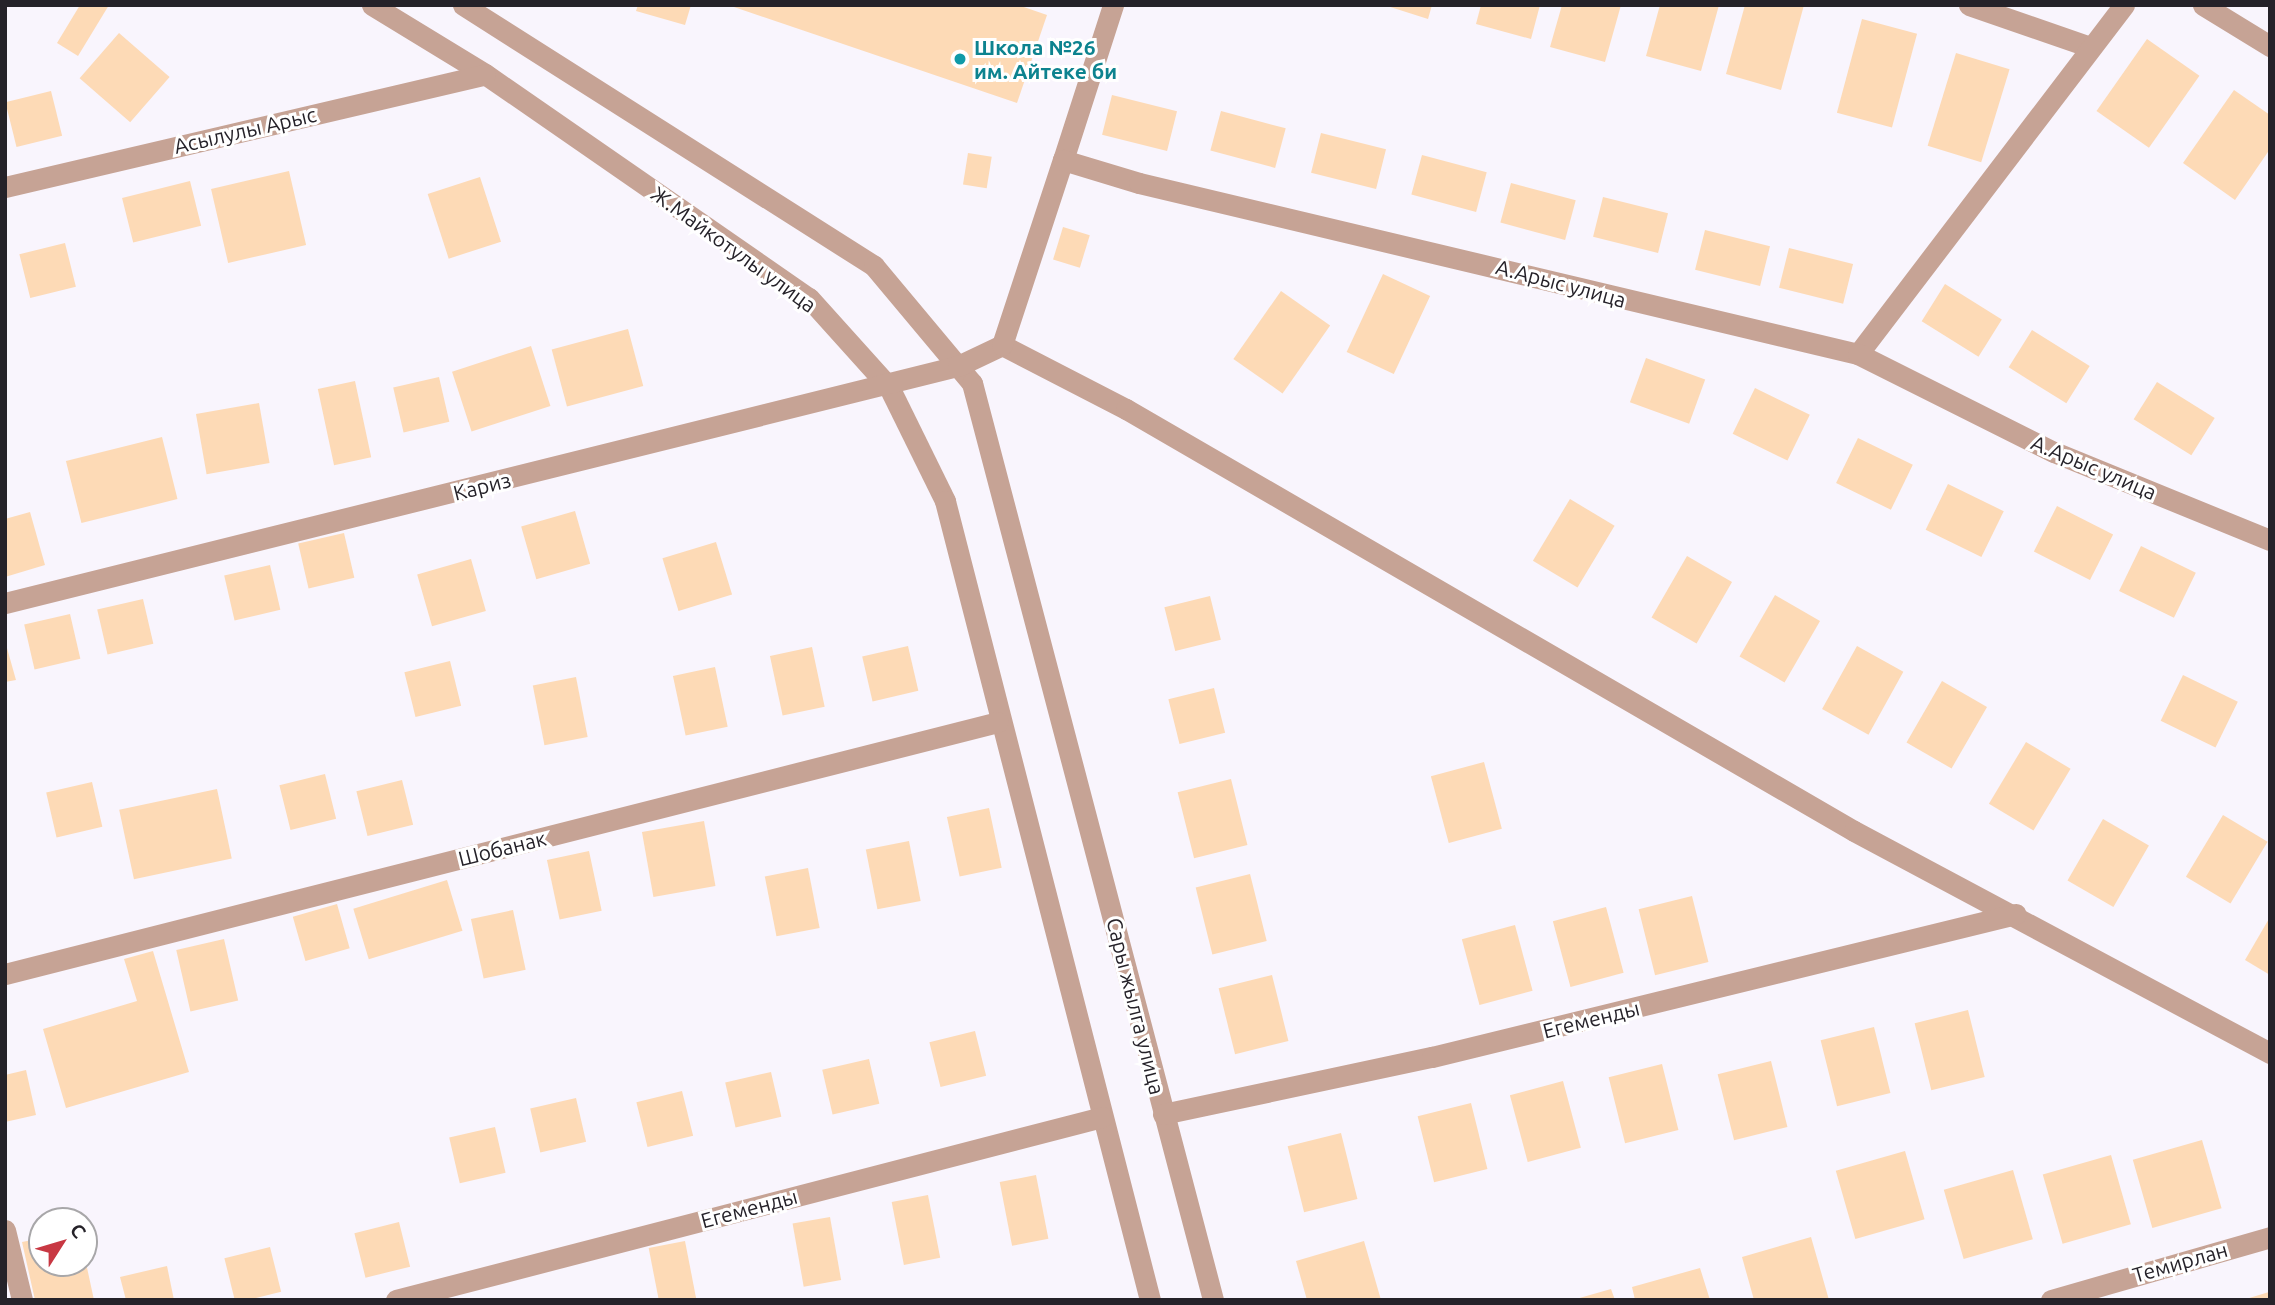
<!DOCTYPE html>
<html>
<head>
<meta charset="utf-8">
<style>
  body { margin:0 }
  #map { position:relative; width:2275px; height:1305px; overflow:hidden; background:#f9f5fd; font-family:Ubuntu,sans-serif }
  div>[style] { position:absolute }
  [style*='--x'] { left:calc(var(--x)*1px); top:calc(var(--y)*1px); width:calc(var(--w)*1px); rotate:calc(var(--a)*1deg) }
  .building>* { inset:0; background:#fddab6; transform-origin:0 0 }
  .minor>* { height:21px; margin:-10.5px; padding:0 10.5px; transform-origin:10.5px; border-radius:10.5px; background:#c6a395 }
  .dots>* { width:19px; height:19px; translate:-50% -50%; box-sizing:border-box; border:4px solid #fff; border-radius:50% }
  span { translate:-50% -50%; white-space:nowrap; text-align:center; line-height:1.15; -webkit-text-stroke:6px #fff; paint-order:stroke }
  .culture-label { font-size:21px; color:#0d838f; font-weight:700 }
  .left { translate:0 -50%; text-align:left }
  .street-label { font-size:21px; color:#252229 }
  .frame { position:absolute; inset:0; border:7px solid #252229; pointer-events:none }
  .north { position:absolute; left:28px; top:1207px; width:70px; height:70px; box-sizing:border-box; background:#fff; border:2px solid #a8a7a9; border-radius:50%; rotate:53deg; font-size:19px; font-weight:700; line-height:28px; text-align:center; color:#252229 }
  .north::after { content:''; display:block; margin:auto; width:24px; height:32px; background:#c83843; clip-path:polygon(50% 0,100% 100%,50% 72%,0 100%) }
</style>
</head>
<body>
<div id="map">
  <div class="building">
    <i style="clip-path:polygon(80px 5px,109px 5px,78px 56px,57px 43px)"></i>
    <i style="clip-path:polygon(638px 5px,691px 5px,685px 25px,636px 11px)"></i>
    <i style="clip-path:polygon(1018px 5px,1047px 15px,1017px 103px,731px 6px)"></i>
    <i style="clip-path:polygon(1384px 5px,1432px 5px,1428px 19px)"></i>
    <i style="clip-path:polygon(1481px 5px,1540px 5px,1531px 39px,1476px 24px)"></i>
    <i style="clip-path:polygon(1562px 5px,1621px 5px,1605px 62px,1550px 47px)"></i>
    <i style="clip-path:polygon(1660px 5px,1719px 5px,1701px 71px,1646px 56px)"></i>
    <i style="clip-path:polygon(1745px 5px,1804px 5px,1781px 90px,1726px 74px)"></i>
    <i style="left:1862px;top:19px;width:57px;height:97px;rotate:15deg"></i>
    <i style="left:119px;top:33px;width:67px;height:60px;rotate:41deg"></i>
    <i style="left:2147px;top:39px;width:64px;height:88px;rotate:35deg"></i>
    <i style="left:1956px;top:53px;width:56px;height:97px;rotate:17deg"></i>
    <i style="clip-path:polygon(2234px 90px,2270px 115px,2270px 149px,2235px 200px,2183px 163px)"></i>
    <i style="left:51px;top:91px;width:46px;height:47px;rotate:76deg"></i>
    <i style="left:1112px;top:95px;width:67px;height:41px;rotate:14deg"></i>
    <i style="left:1221px;top:111px;width:67px;height:41px;rotate:15deg"></i>
    <i style="left:1321px;top:133px;width:67px;height:41px;rotate:14deg"></i>
    <i style="left:968px;top:153px;width:24px;height:32px;rotate:9deg"></i>
    <i style="left:1422px;top:155px;width:67px;height:41px;rotate:15deg"></i>
    <i style="left:289px;top:171px;width:76px;height:80px;rotate:77deg"></i>
    <i style="left:480px;top:177px;width:68px;height:55px;rotate:72deg"></i>
    <i style="left:190px;top:181px;width:46px;height:70px;rotate:76deg"></i>
    <i style="left:1511px;top:183px;width:67px;height:41px;rotate:15deg"></i>
    <i style="left:1603px;top:197px;width:67px;height:41px;rotate:14deg"></i>
    <i style="left:1063px;top:227px;width:28px;height:34px;rotate:17deg"></i>
    <i style="left:1705px;top:230px;width:67px;height:41px;rotate:14deg"></i>
    <i style="left:65px;top:243px;width:45px;height:47px;rotate:76deg"></i>
    <i style="left:1789px;top:248px;width:66px;height:41px;rotate:14deg"></i>
    <i style="left:1383px;top:274px;width:52px;height:86px;rotate:25deg"></i>
    <i style="left:1945px;top:284px;width:67px;height:44px;rotate:32deg"></i>
    <i style="left:1281px;top:291px;width:60px;height:83px;rotate:35deg"></i>
    <i style="left:628px;top:329px;width:59px;height:79px;rotate:75deg"></i>
    <i style="left:2032px;top:330px;width:68px;height:44px;rotate:32deg"></i>
    <i style="left:531px;top:346px;width:63px;height:83px;rotate:72deg"></i>
    <i style="left:1646px;top:358px;width:63px;height:47px;rotate:20deg"></i>
    <i style="left:439px;top:377px;width:46px;height:47px;rotate:77deg"></i>
    <i style="left:355px;top:381px;width:78px;height:38px;rotate:78deg"></i>
    <i style="left:2157px;top:382px;width:68px;height:44px;rotate:32deg"></i>
    <i style="left:1755px;top:388px;width:61px;height:51px;rotate:26deg"></i>
    <i style="left:259px;top:403px;width:61px;height:64px;rotate:80deg"></i>
    <i style="left:162px;top:437px;width:64px;height:99px;rotate:76deg"></i>
    <i style="left:1858px;top:438px;width:61px;height:50px;rotate:26deg"></i>
    <i style="left:1948px;top:484px;width:62px;height:51px;rotate:26deg"></i>
    <i style="left:1570px;top:499px;width:52px;height:72px;rotate:31deg"></i>
    <i style="left:2057px;top:506px;width:63px;height:51px;rotate:27deg"></i>
    <i style="left:575px;top:511px;width:55px;height:56px;rotate:74deg"></i>
    <i style="clip-path:polygon(30px 512px,45px 565px,5px 577px,5px 519px)"></i>
    <i style="left:344px;top:533px;width:46px;height:47px;rotate:77deg"></i>
    <i style="left:716px;top:542px;width:55px;height:56px;rotate:73deg"></i>
    <i style="left:2141px;top:546px;width:61px;height:50px;rotate:26deg"></i>
    <i style="left:1687px;top:556px;width:52px;height:71px;rotate:30deg"></i>
    <i style="left:471px;top:559px;width:54px;height:56px;rotate:74deg"></i>
    <i style="left:270px;top:565px;width:46px;height:47px;rotate:77deg"></i>
    <i style="left:1775px;top:595px;width:52px;height:71px;rotate:30deg"></i>
    <i style="left:1210px;top:596px;width:45px;height:47px;rotate:76deg"></i>
    <i style="left:143px;top:599px;width:46px;height:47px;rotate:77deg"></i>
    <i style="left:70px;top:614px;width:46px;height:47px;rotate:77deg"></i>
    <i style="clip-path:polygon(5px 641px,16px 680px,5px 682px)"></i>
    <i style="left:908px;top:646px;width:46px;height:47px;rotate:77deg"></i>
    <i style="left:1857px;top:646px;width:53px;height:72px;rotate:29deg"></i>
    <i style="left:812px;top:647px;width:61px;height:43px;rotate:78deg"></i>
    <i style="left:450px;top:661px;width:46px;height:47px;rotate:76deg"></i>
    <i style="left:715px;top:667px;width:61px;height:43px;rotate:78deg"></i>
    <i style="left:2183px;top:675px;width:61px;height:51px;rotate:26deg"></i>
    <i style="left:576px;top:677px;width:61px;height:44px;rotate:79deg"></i>
    <i style="left:1942px;top:681px;width:52px;height:71px;rotate:30deg"></i>
    <i style="left:1214px;top:688px;width:46px;height:47px;rotate:76deg"></i>
    <i style="left:2026px;top:742px;width:52px;height:72px;rotate:31deg"></i>
    <i style="left:1484px;top:762px;width:69px;height:55px;rotate:75deg"></i>
    <i style="left:325px;top:774px;width:46px;height:47px;rotate:76deg"></i>
    <i style="left:1231px;top:779px;width:68px;height:55px;rotate:76deg"></i>
    <i style="left:402px;top:780px;width:46px;height:47px;rotate:76deg"></i>
    <i style="left:92px;top:782px;width:46px;height:47px;rotate:77deg"></i>
    <i style="left:217px;top:789px;width:71px;height:100px;rotate:78deg"></i>
    <i style="left:989px;top:808px;width:61px;height:43px;rotate:78deg"></i>
    <i style="left:2223px;top:815px;width:52px;height:72px;rotate:31deg"></i>
    <i style="left:2103px;top:819px;width:53px;height:71px;rotate:30deg"></i>
    <i style="left:704px;top:821px;width:66px;height:63px;rotate:80deg"></i>
    <i style="left:909px;top:841px;width:61px;height:44px;rotate:79deg"></i>
    <i style="left:589px;top:851px;width:61px;height:43px;rotate:78deg"></i>
    <i style="left:808px;top:868px;width:61px;height:44px;rotate:79deg"></i>
    <i style="left:1250px;top:874px;width:69px;height:56px;rotate:76deg"></i>
    <i style="left:447px;top:880px;width:53px;height:98px;rotate:73deg"></i>
    <i style="left:1692px;top:896px;width:68px;height:55px;rotate:76deg"></i>
    <i style="left:337px;top:904px;width:46px;height:46px;rotate:74deg"></i>
    <i style="left:1606px;top:907px;width:68px;height:55px;rotate:75deg"></i>
    <i style="left:513px;top:910px;width:61px;height:43px;rotate:78deg"></i>
    <i style="clip-path:polygon(2270px 917px,2270px 975px,2245px 960px)"></i>
    <i style="left:1515px;top:925px;width:68px;height:55px;rotate:75deg"></i>
    <i style="left:224px;top:939px;width:63px;height:49px;rotate:77deg"></i>
    <i style="clip-path:polygon(153px 951px,189px 1072px,66px 1108px,43px 1029px,137px 1001px,124px 959px)"></i>
    <i style="left:1272px;top:975px;width:68px;height:55px;rotate:76deg"></i>
    <i style="left:1968px;top:1010px;width:69px;height:55px;rotate:76deg"></i>
    <i style="left:1874px;top:1027px;width:68px;height:55px;rotate:76deg"></i>
    <i style="left:975px;top:1031px;width:46px;height:47px;rotate:76deg"></i>
    <i style="left:869px;top:1059px;width:46px;height:48px;rotate:77deg"></i>
    <i style="left:1771px;top:1061px;width:68px;height:55px;rotate:76deg"></i>
    <i style="left:1662px;top:1064px;width:68px;height:55px;rotate:76deg"></i>
    <i style="clip-path:polygon(26px 1070px,36px 1115px,5px 1122px,5px 1075px)"></i>
    <i style="left:771px;top:1072px;width:46px;height:47px;rotate:77deg"></i>
    <i style="left:1563px;top:1081px;width:69px;height:55px;rotate:75deg"></i>
    <i style="left:682px;top:1091px;width:46px;height:47px;rotate:76deg"></i>
    <i style="left:576px;top:1098px;width:45px;height:47px;rotate:77deg"></i>
    <i style="left:1471px;top:1103px;width:68px;height:55px;rotate:76deg"></i>
    <i style="left:495px;top:1127px;width:47px;height:47px;rotate:77deg"></i>
    <i style="left:1341px;top:1133px;width:68px;height:55px;rotate:76deg"></i>
    <i style="left:2202px;top:1140px;width:71px;height:72px;rotate:74deg"></i>
    <i style="left:1905px;top:1151px;width:71px;height:72px;rotate:74deg"></i>
    <i style="left:2111px;top:1155px;width:72px;height:71px;rotate:74deg"></i>
    <i style="left:2013px;top:1170px;width:72px;height:72px;rotate:74deg"></i>
    <i style="left:1036px;top:1175px;width:65px;height:37px;rotate:79deg"></i>
    <i style="left:928px;top:1195px;width:64px;height:37px;rotate:79deg"></i>
    <i style="left:830px;top:1217px;width:64px;height:38px;rotate:80deg"></i>
    <i style="left:399px;top:1222px;width:46px;height:46px;rotate:76deg"></i>
    <i style="clip-path:polygon(1811px 1237px,1829px 1300px,1754px 1300px,1742px 1257px)"></i>
    <i style="clip-path:polygon(42px 1238px,42px 1263px,86px 1263px,94px 1300px,35px 1300px,22px 1242px)"></i>
    <i style="left:685px;top:1241px;width:60px;height:37px;rotate:79deg"></i>
    <i style="clip-path:polygon(1364px 1241px,1381px 1300px,1307px 1300px,1296px 1261px)"></i>
    <i style="left:270px;top:1247px;width:46px;height:47px;rotate:76deg"></i>
    <i style="clip-path:polygon(167px 1266px,174px 1300px,126px 1300px,120px 1277px)"></i>
    <i style="clip-path:polygon(1700px 1268px,1710px 1300px,1635px 1300px,1632px 1287px)"></i>
    <i style="clip-path:polygon(1611px 1289px,1615px 1300px,1576px 1300px,1576px 1299px)"></i>
    <i style="clip-path:polygon(2269px 1292px,2270px 1300px,2246px 1300px,2246px 1299px)"></i>
  </div>
  <div class="minor">
    <i style="--x:372;--y:5;--w:132;--a:31.4"></i>
    <i style="--x:485;--y:74;--w:394;--a:34.7"></i>
    <i style="--x:809;--y:298;--w:120;--a:48"></i>
    <i style="--x:889;--y:387;--w:127;--a:63.8"></i>
    <i style="--x:945;--y:501;--w:825;--a:75.61"></i>
    <i style="--x:463;--y:5;--w:487;--a:32.4"></i>
    <i style="--x:874;--y:266;--w:153;--a:50.1"></i>
    <i style="--x:972;--y:383;--w:948;--a:75.27"></i>
    <i style="--x:1969;--y:5;--w:128;--a:19.1"></i>
    <i style="--x:2203;--y:5;--w:79;--a:31.5"></i>
    <i style="--x:1063;--y:160;--w:163;--a:-72.1"></i>
    <i style="--x:5;--y:187;--w:493;--a:-13.2"></i>
    <i style="--x:1002;--y:345;--w:140;--a:27.3"></i>
    <i style="--x:1126;--y:409;--w:841;--a:30.1"></i>
    <i style="--x:1854;--y:831;--w:472;--a:28.1"></i>
    <i style="--x:1858;--y:354;--w:439;--a:-52.7"></i>
    <i style="--x:5;--y:603;--w:982;--a:-13.97"></i>
    <i style="--x:958;--y:366;--w:49;--a:-25.5"></i>
    <i style="--x:1002;--y:345;--w:195;--a:-71.8"></i>
    <i style="--x:1063;--y:160;--w:79;--a:16.8"></i>
    <i style="--x:1139;--y:183;--w:739;--a:13.38"></i>
    <i style="--x:1858;--y:354;--w:219;--a:26.6"></i>
    <i style="--x:2054;--y:452;--w:233;--a:22.2"></i>
    <i style="--x:5;--y:974;--w:1024;--a:-14.24"></i>
    <i style="--x:1163;--y:1114;--w:275;--a:-12"></i>
    <i style="--x:1432;--y:1057;--w:601;--a:-13.76"></i>
    <i style="--x:5;--y:1230;--w:72;--a:76.3"></i>
    <i style="--x:396;--y:1300;--w:729;--a:-14.53"></i>
    <i style="--x:2051;--y:1300;--w:228;--a:-16"></i>
  </div>
  <div class="dots">
    <i style="left:960px;top:59px;background:#0f9aa8"></i>
  </div>
  <div class="culture-label">
    <span class="left" style="left:974px;top:59px">Школа №26<br>им. Айтеке би</span>
  </div>
  <div class="street-label">
    <span style="left:245px;top:130px;rotate:-13deg">Асылулы Арыс</span>
    <span style="left:734px;top:249px;rotate:36deg">Ж.Майкотулы улица</span>
    <span style="left:1561px;top:283px;rotate:15deg">А.Арыс улица</span>
    <span style="left:2094px;top:467px;rotate:23deg">А.Арыс улица</span>
    <span style="left:482px;top:486px;rotate:-14deg">Кариз</span>
    <span style="left:502px;top:848px;rotate:-14deg">Шобанак</span>
    <span style="left:1136px;top:1006px;rotate:76deg">Сары жылга улица</span>
    <span style="left:1591px;top:1019px;rotate:-14deg">Егеменды</span>
    <span style="left:749px;top:1208px;rotate:-15deg">Егеменды</span>
    <span style="left:2180px;top:1262px;rotate:-16deg">Темирлан</span>
  </div>
  <div class="frame"></div>
  <div class="north">С</div>
</div>
</body>
</html>
